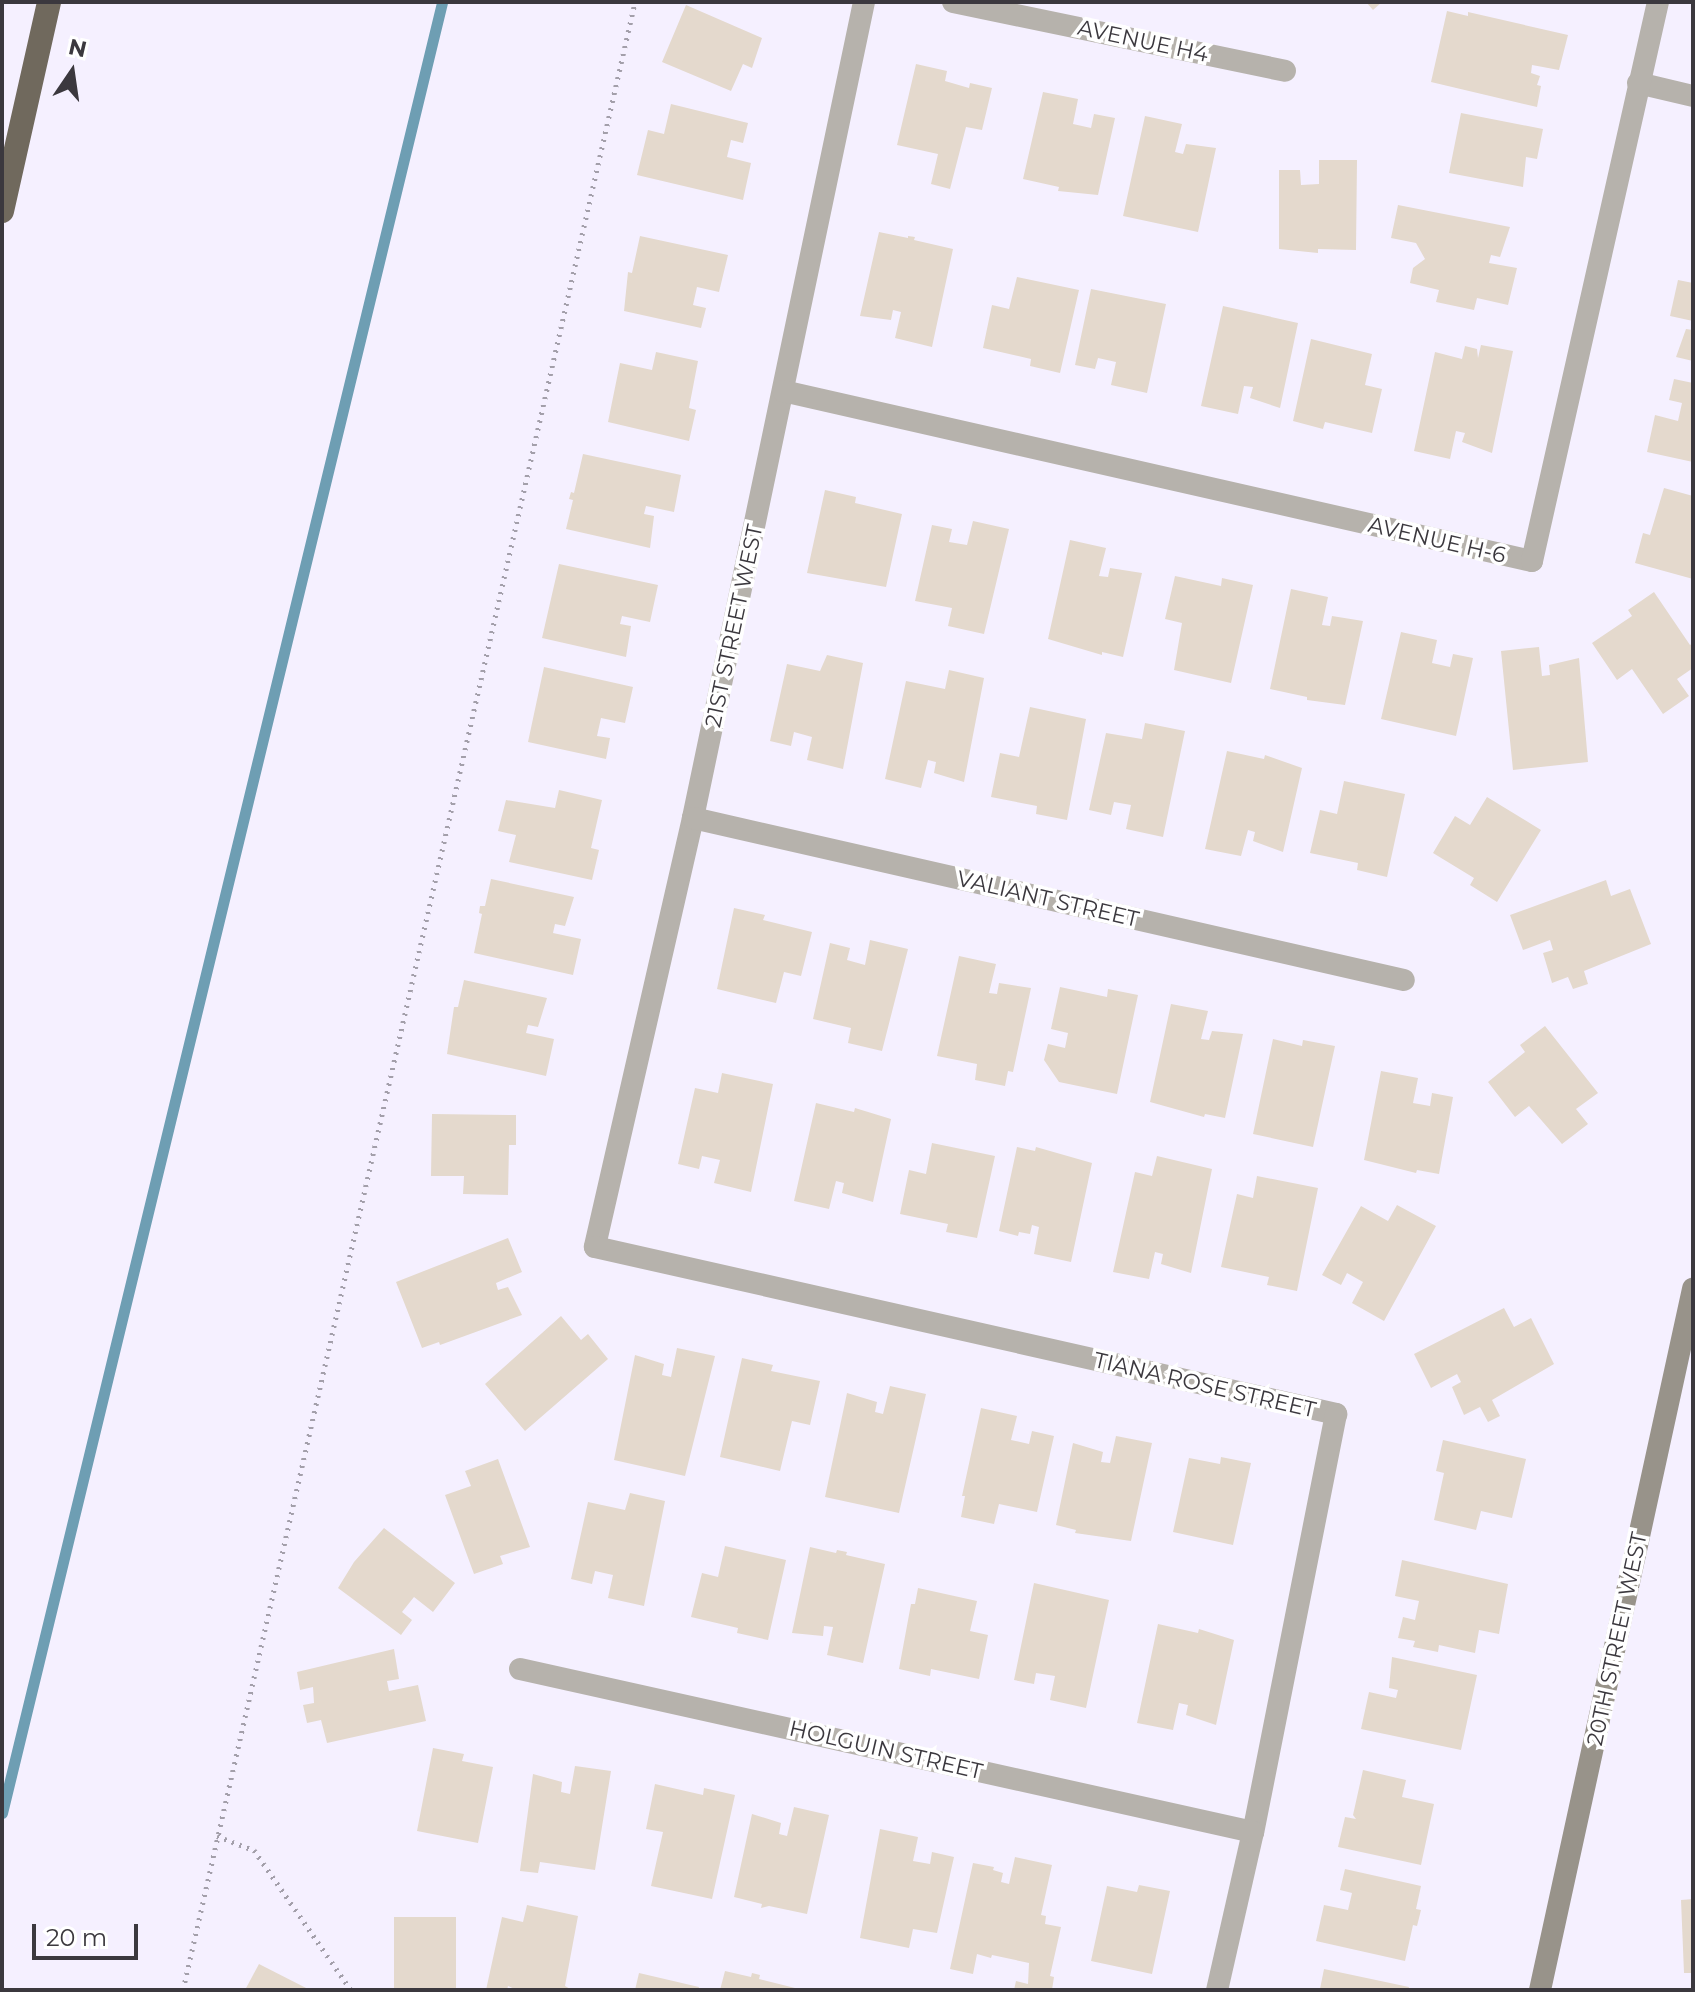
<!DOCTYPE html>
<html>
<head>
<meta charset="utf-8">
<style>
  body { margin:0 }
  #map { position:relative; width:1695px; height:1992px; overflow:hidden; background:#f5f0ff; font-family:Montserrat,sans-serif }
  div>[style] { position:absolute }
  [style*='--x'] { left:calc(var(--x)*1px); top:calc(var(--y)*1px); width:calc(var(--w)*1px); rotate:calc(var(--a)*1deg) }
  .stream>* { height:11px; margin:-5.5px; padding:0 5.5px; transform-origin:5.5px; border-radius:5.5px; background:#6e9eb3 }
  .building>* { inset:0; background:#e4d9cd; transform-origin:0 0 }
  .path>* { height:5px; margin-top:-2.5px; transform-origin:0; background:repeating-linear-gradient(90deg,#a39faa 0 2px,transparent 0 8px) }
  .minor>* { height:22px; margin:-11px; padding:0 11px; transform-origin:11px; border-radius:11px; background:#b6b2ac }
  .secondary>* { height:22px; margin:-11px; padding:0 11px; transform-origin:11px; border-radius:11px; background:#98938a }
  .motorway>* { height:24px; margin:-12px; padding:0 12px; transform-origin:12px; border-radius:12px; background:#70695d }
  span { translate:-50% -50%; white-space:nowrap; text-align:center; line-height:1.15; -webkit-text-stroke:7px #fff; paint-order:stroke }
  .street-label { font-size:22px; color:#3b383e }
  .frame { position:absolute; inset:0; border:4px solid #3b383e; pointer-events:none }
  .north { position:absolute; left:32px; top:32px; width:80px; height:80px; -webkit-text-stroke:6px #fff; paint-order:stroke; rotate:13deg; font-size:22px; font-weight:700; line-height:32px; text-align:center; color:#3b383e }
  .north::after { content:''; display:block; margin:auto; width:28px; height:36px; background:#3b383e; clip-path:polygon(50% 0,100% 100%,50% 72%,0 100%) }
  .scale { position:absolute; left:32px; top:1924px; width:106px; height:36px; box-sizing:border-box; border:4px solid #3b383e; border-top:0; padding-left:10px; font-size:24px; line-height:28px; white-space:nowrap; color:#3b383e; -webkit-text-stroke:6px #fff; paint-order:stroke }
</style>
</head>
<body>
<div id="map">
  <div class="stream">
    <i style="--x:2;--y:1813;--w:1864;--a:-76.34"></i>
  </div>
  <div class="building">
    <i style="clip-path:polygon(1366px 2px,1382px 2px,1373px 10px)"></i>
    <i style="clip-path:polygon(686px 5px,762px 38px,752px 68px,743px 64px,731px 91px,662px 62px)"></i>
    <i style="clip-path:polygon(1447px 11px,1468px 16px,1468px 12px,1568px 35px,1559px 70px,1532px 65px,1531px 73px,1540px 76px,1537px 85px,1541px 86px,1537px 107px,1431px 82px)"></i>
    <i style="clip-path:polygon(916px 64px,947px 71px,945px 81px,969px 88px,970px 83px,992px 88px,982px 130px,966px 127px,950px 189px,931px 184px,938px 154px,897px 145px)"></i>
    <i style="clip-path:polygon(1043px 92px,1078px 99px,1073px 124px,1091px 128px,1094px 114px,1115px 118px,1098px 195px,1058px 191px,1059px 187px,1023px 179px)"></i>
    <i style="clip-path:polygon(671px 104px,748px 123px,743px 143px,731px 140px,727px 157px,751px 163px,743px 200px,637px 175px,648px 130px,664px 134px)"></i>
    <i style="clip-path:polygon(1461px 113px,1543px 129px,1537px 159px,1526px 157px,1523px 187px,1449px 173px)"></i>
    <i style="clip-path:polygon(1145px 116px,1182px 124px,1175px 152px,1183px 154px,1186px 144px,1216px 148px,1198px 232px,1123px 216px)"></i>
    <i style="clip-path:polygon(1319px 160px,1357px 160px,1356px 250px,1318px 249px,1318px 253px,1279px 249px,1279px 170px,1300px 170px,1301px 185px,1319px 184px)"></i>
    <i style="clip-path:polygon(1398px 205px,1510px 227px,1500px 257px,1491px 255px,1489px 263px,1517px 268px,1508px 305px,1477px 298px,1474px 310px,1436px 302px,1439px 290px,1410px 283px,1413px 268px,1425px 259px,1416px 243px,1391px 238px)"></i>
    <i style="clip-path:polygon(879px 232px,908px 238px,908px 236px,915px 237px,914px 240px,953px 249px,932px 347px,895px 338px,901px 312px,893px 310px,891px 320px,860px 316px)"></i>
    <i style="clip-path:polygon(640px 236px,728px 255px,719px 292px,697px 287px,693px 305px,706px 308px,701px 328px,624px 311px,628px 272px,632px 273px)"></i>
    <i style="clip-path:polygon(1017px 277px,1079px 290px,1060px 373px,1030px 366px,1031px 359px,983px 348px,992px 305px,1009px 309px)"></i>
    <i style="clip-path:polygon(1678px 280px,1693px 283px,1693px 321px,1670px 316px)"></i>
    <i style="clip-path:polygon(1091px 289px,1166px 304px,1147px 393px,1111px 385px,1116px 362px,1098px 358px,1095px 369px,1075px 365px)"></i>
    <i style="clip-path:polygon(1223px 306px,1298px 323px,1280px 408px,1250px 398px,1253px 387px,1244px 386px,1238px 414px,1201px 406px)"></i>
    <i style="clip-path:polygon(1686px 329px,1693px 330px,1693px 361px,1676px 357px)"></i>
    <i style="clip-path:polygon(1311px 339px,1372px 354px,1365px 385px,1382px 389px,1372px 433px,1325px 422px,1323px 429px,1293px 421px)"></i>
    <i style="clip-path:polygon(1481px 345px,1513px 351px,1492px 453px,1462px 442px,1465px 433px,1456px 431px,1450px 459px,1414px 451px,1435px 352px,1462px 359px,1465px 346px,1477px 349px,1478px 358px)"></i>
    <i style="clip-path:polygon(656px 352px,698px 361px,689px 408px,696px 410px,689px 441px,608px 422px,620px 363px,652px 370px)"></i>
    <i style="clip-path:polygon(1674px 379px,1693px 383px,1693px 462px,1647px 452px,1655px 415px,1678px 421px,1682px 403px,1669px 400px)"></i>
    <i style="clip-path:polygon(583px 454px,681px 475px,674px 512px,646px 506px,644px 514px,654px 516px,650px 548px,566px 529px,573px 500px,569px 499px,571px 492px,574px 493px)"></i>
    <i style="clip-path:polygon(1664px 488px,1693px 496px,1693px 579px,1635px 563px,1643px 533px,1650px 535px)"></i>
    <i style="clip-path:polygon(825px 490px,856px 497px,855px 503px,902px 514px,886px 587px,807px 573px)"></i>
    <i style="clip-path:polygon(973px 521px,1009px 529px,984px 634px,948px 626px,952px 608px,915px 601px,932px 525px,952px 529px,949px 542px,967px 545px)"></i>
    <i style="clip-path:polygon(1070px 540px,1106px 548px,1099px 576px,1108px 577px,1110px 568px,1142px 573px,1123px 657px,1102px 652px,1102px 655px,1048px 639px)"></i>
    <i style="clip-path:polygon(559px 564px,658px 585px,650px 622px,622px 616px,620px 624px,631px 626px,626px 657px,542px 638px)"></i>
    <i style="clip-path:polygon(1175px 576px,1221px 586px,1222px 578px,1253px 585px,1231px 683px,1174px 670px,1182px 623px,1165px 619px)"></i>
    <i style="clip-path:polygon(1291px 589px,1328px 597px,1322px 625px,1330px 626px,1332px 616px,1363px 621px,1345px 705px,1307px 700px,1307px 697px,1270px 689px)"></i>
    <i style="clip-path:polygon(1654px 592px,1690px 645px,1693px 643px,1693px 668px,1677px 679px,1689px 696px,1663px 714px,1632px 669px,1617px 680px,1592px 643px,1632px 616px,1628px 610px)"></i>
    <i style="clip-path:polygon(1401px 632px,1437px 640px,1432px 663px,1450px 667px,1453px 654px,1473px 658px,1456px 736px,1381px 719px)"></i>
    <i style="clip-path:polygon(1539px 647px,1542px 676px,1550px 675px,1549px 665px,1579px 658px,1588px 762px,1513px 770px,1501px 651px)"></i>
    <i style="clip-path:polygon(827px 655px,863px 663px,843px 769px,807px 760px,812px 737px,794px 732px,791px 746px,770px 741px,787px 664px,820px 671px)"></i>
    <i style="clip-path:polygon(544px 667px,633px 687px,625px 723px,601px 718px,597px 736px,610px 738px,606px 759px,528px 742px)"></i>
    <i style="clip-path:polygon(949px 670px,984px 678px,964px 782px,934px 773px,936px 762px,928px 760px,921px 788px,885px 779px,906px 681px,945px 689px)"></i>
    <i style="clip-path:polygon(1030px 707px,1086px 719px,1067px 820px,1036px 814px,1037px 806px,991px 797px,1000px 753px,1019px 757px)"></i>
    <i style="clip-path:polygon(1145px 723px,1185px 731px,1163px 837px,1126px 829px,1131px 805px,1114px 802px,1111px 815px,1089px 810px,1106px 733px,1142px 739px)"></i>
    <i style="clip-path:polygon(1227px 751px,1264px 759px,1265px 755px,1302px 768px,1283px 852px,1253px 841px,1255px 832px,1248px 830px,1241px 856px,1205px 849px)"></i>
    <i style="clip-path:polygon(1344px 781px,1405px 794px,1387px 877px,1357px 870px,1358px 863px,1310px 853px,1320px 810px,1337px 814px)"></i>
    <i style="clip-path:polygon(559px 790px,602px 800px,591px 848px,599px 850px,592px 880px,509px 862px,516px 835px,498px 831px,506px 800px,555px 808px)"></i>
    <i style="clip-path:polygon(1487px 797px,1541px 830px,1497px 902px,1470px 885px,1474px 878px,1433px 853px,1455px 816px,1470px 825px)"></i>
    <i style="clip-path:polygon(491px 879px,574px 897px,565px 926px,555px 924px,553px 933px,581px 939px,573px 975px,474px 953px,482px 914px,479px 913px,480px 906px,485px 906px)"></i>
    <i style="clip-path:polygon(1606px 880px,1611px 896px,1630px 889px,1651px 944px,1584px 971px,1588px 984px,1573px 989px,1568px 977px,1552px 983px,1543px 953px,1553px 950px,1550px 940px,1523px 950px,1510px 915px)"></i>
    <i style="clip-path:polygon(734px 908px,765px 915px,763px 920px,812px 932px,801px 976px,784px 972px,776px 1003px,717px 989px)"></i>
    <i style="clip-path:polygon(870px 940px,908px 949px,882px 1051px,848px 1043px,851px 1028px,813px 1019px,830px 943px,850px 948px,847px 960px,865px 965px)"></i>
    <i style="clip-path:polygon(959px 956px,996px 964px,989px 993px,997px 994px,999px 983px,1031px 988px,1013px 1072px,1008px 1071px,1005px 1086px,975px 1080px,977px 1064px,937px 1056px)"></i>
    <i style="clip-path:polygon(464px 980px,547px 998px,538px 1027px,528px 1025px,526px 1033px,554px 1039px,546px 1076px,447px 1054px,454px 1007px,458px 1007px)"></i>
    <i style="clip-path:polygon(1060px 987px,1107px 997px,1108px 989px,1138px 995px,1117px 1094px,1059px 1082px,1044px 1060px,1048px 1044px,1065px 1048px,1068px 1033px,1051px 1029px)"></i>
    <i style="clip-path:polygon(1171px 1004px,1208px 1011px,1201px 1039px,1209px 1040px,1212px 1031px,1243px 1034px,1225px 1118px,1205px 1114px,1204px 1117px,1150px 1102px)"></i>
    <i style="clip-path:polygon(1545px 1026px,1598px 1093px,1576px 1109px,1588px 1124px,1562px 1144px,1529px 1106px,1515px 1117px,1488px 1082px,1525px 1052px,1520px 1045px)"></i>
    <i style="clip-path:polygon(1273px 1039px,1302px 1046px,1303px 1040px,1335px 1046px,1313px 1147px,1253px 1134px)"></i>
    <i style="clip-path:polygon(1381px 1071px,1418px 1078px,1413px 1103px,1430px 1106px,1432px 1093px,1453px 1097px,1439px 1174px,1417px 1170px,1416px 1173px,1364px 1160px)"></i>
    <i style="clip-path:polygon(722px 1073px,773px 1084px,751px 1192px,714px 1183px,720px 1160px,702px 1156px,699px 1169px,678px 1164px,695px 1088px,718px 1093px)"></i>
    <i style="clip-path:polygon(816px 1103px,854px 1112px,855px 1108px,891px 1119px,873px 1202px,842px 1193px,844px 1183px,836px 1181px,829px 1209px,794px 1201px)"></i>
    <i style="clip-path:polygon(432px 1114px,516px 1115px,516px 1145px,509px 1145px,508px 1195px,463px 1194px,464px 1176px,431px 1176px)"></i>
    <i style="clip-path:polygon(932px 1143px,995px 1156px,977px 1238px,946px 1232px,948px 1224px,900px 1214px,909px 1170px,926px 1174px)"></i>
    <i style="clip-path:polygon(1017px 1147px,1035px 1151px,1036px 1147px,1092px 1163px,1071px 1262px,1034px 1254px,1039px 1227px,1032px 1225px,1030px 1234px,1019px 1232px,1018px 1236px,999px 1231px)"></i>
    <i style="clip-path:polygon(1157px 1156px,1212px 1169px,1191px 1273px,1161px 1264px,1163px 1254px,1155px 1252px,1149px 1279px,1113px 1272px,1135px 1172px,1152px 1176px)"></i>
    <i style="clip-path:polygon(1257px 1176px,1318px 1188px,1297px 1291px,1267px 1285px,1269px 1277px,1221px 1267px,1237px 1194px,1253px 1198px)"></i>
    <i style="clip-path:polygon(1397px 1205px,1436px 1226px,1384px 1321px,1352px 1303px,1363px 1282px,1347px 1273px,1341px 1285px,1322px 1275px,1361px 1206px,1388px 1221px)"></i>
    <i style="clip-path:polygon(508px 1238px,522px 1272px,496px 1283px,498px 1290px,508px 1287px,522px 1315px,440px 1345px,439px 1342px,422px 1348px,396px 1282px)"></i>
    <i style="clip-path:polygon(1504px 1308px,1514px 1327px,1531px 1318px,1554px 1364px,1492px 1400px,1500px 1416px,1488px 1422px,1480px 1407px,1464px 1415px,1452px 1387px,1461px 1382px,1457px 1374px,1431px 1388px,1414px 1354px)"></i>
    <i style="clip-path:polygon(561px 1316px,581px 1340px,588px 1334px,608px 1359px,525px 1431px,485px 1384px)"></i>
    <i style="clip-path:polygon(677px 1348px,715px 1356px,685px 1476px,614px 1460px,635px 1355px,664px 1364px,662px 1375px,671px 1377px)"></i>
    <i style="clip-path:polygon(742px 1358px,773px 1365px,771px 1371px,820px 1381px,810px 1425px,792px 1421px,780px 1471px,720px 1457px)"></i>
    <i style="clip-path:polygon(890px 1386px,926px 1394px,899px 1513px,825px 1497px,847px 1393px,877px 1402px,875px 1412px,883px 1414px)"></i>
    <i style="clip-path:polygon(981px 1408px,1017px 1416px,1011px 1440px,1029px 1444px,1032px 1431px,1054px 1436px,1037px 1512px,999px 1504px,994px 1524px,961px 1517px,965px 1496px,962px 1496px)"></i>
    <i style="clip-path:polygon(1116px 1436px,1152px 1443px,1131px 1541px,1075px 1533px,1076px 1530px,1056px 1525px,1073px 1443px,1103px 1452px,1101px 1462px,1110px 1463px)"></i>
    <i style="clip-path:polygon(1443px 1440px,1526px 1459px,1512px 1518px,1481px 1511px,1476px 1530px,1434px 1520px,1444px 1473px,1436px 1471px)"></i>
    <i style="clip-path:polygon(1221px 1457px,1251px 1463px,1233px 1545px,1173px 1532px,1189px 1458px,1220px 1464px)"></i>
    <i style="clip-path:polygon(498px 1459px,530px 1547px,500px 1556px,503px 1564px,474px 1574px,445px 1495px,471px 1486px,465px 1471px)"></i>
    <i style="clip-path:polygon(630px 1493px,665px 1501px,644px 1606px,608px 1598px,613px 1575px,595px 1571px,592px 1584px,571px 1579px,588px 1502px,625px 1510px)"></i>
    <i style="clip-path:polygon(384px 1528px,455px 1583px,433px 1612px,414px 1597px,402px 1612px,412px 1620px,401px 1635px,338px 1588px,354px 1562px)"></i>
    <i style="clip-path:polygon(725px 1546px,786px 1560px,768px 1640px,737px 1633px,738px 1628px,691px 1617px,702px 1573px,718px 1577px)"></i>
    <i style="clip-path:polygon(810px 1547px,836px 1553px,837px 1550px,847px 1552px,846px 1555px,885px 1564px,863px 1663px,827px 1655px,833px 1627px,824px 1626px,823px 1636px,792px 1633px)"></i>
    <i style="clip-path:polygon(1402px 1560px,1508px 1584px,1499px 1634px,1479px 1630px,1475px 1653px,1439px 1645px,1438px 1652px,1413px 1647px,1415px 1641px,1398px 1638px,1403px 1617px,1415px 1620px,1419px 1601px,1395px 1596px)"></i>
    <i style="clip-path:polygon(1034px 1583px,1109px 1600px,1086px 1708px,1050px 1700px,1055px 1676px,1036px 1673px,1034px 1684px,1014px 1680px)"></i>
    <i style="clip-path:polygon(918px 1588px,977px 1601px,970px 1631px,988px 1635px,979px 1679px,931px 1669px,930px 1676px,899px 1669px,911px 1604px,915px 1604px)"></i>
    <i style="clip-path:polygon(1158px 1624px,1198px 1633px,1199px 1629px,1234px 1640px,1216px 1725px,1186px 1715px,1188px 1705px,1179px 1703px,1173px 1730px,1137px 1723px)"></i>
    <i style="clip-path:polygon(394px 1649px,399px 1679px,387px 1681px,389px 1691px,418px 1685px,426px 1721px,327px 1743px,321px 1720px,307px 1723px,303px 1705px,314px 1703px,313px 1687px,300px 1690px,297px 1672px)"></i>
    <i style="clip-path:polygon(1392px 1657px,1477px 1675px,1461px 1750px,1361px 1729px,1369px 1692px,1396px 1698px,1398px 1690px,1389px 1688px)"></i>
    <i style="clip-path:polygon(433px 1748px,464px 1754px,462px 1761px,493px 1767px,478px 1843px,417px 1831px)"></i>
    <i style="clip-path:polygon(575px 1766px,611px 1771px,595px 1870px,540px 1862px,538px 1873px,520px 1871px,533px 1774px,562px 1782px,561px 1792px,570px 1794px)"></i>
    <i style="clip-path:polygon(1363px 1770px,1406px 1780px,1402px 1797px,1434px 1804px,1421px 1865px,1338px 1847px,1345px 1817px,1356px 1819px,1353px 1815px)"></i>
    <i style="clip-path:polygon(655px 1784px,703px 1795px,704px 1788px,735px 1795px,712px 1899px,651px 1886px,663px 1832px,646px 1829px)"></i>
    <i style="clip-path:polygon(794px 1807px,829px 1815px,807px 1914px,769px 1906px,761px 1908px,762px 1904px,734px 1897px,752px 1814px,781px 1823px,779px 1834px,787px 1836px)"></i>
    <i style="clip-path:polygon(880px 1829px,918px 1837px,913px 1861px,930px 1864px,932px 1852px,954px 1857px,937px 1933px,913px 1929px,909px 1948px,860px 1938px)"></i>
    <i style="clip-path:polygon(1015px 1857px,1052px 1865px,1041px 1915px,1046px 1916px,1045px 1924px,1061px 1927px,1050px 1976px,1054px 1977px,1052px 1990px,1014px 1990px,1016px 1981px,1028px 1984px,1029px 1963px,992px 1955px,991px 1958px,977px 1954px,973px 1974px,950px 1969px,973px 1863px,994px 1867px,993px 1870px,1003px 1873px,1001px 1882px,1009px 1884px)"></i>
    <i style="clip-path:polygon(1345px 1869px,1421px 1886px,1416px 1909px,1421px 1910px,1417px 1926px,1413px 1925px,1405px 1961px,1316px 1941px,1324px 1905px,1348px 1910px,1352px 1893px,1340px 1890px)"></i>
    <i style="clip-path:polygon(1139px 1885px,1170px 1891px,1152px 1974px,1091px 1961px,1107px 1886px,1137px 1892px)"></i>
    <i style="clip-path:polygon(1693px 1899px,1693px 1973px,1684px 1973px,1681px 1900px)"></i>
    <i style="clip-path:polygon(527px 1905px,578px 1916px,565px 1986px,572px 1990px,517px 1990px,508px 1986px,507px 1990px,486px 1990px,502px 1917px,523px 1922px)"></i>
    <i style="left:394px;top:1917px;width:62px;height:73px"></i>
    <i style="clip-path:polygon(259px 1964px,310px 1990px,245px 1990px)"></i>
    <i style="clip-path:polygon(1324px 1969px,1409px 1987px,1408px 1990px,1320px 1989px)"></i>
    <i style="clip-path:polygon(725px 1971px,751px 1977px,752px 1973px,760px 1975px,759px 1979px,803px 1990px,720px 1990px)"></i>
    <i style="clip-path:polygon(639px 1973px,699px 1987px,698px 1990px,635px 1990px)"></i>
  </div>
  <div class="path">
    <i style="--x:217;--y:1836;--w:40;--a:21"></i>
    <i style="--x:254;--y:1850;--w:170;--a:55.3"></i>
    <i style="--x:183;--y:1990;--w:2039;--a:-77.19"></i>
  </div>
  <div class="minor">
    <i style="--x:864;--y:2;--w:834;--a:101.84"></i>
    <i style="--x:693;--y:818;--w:440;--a:102.9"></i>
    <i style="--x:595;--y:1247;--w:760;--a:12.7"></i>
    <i style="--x:1336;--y:1414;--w:426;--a:101.2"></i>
    <i style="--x:1253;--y:1832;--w:162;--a:102.8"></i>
    <i style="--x:953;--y:2;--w:339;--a:11.7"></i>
    <i style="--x:1638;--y:83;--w:57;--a:13.3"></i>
    <i style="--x:783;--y:391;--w:768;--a:12.79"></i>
    <i style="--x:1532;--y:561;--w:573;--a:-77.3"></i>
    <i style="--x:693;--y:818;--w:729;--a:12.84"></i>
    <i style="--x:520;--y:1669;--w:751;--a:12.54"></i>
  </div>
  <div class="secondary">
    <i style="--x:1540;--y:1990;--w:718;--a:-77.69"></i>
  </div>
  <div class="motorway">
    <i style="--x:2;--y:211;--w:214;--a:-77.3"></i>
  </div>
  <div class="street-label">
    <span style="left:1143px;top:41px;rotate:12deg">AVENUE H4</span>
    <span style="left:1437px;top:540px;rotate:13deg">AVENUE H-6</span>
    <span style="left:734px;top:626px;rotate:-78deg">21ST STREET WEST</span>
    <span style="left:1048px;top:899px;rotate:13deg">VALIANT STREET</span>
    <span style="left:1205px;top:1385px;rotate:13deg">TIANA ROSE STREET</span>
    <span style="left:1617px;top:1639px;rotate:-78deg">20TH STREET WEST</span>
    <span style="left:886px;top:1750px;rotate:13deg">HOLGUIN STREET</span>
  </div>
  <div class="frame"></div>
  <div class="north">N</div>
  <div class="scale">20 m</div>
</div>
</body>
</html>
